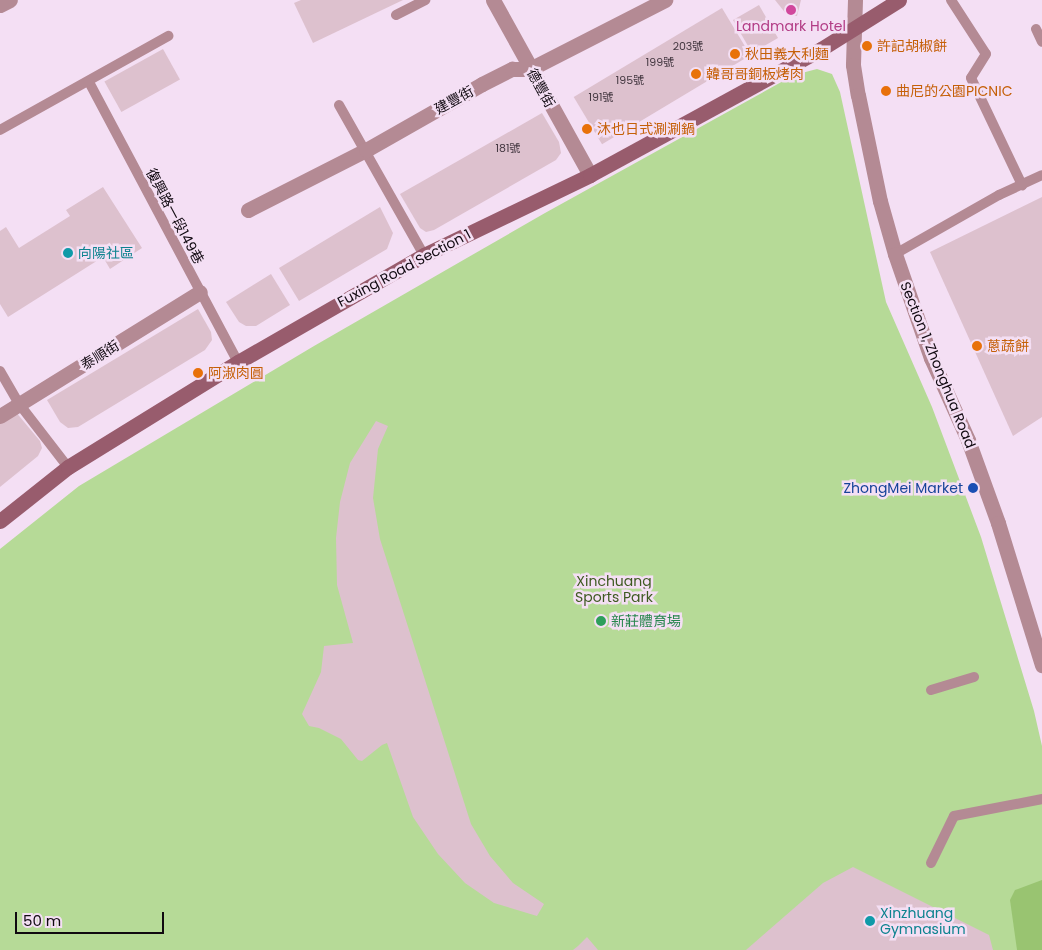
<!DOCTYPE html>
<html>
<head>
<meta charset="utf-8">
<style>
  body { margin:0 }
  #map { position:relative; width:1042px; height:950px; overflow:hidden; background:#f4dff4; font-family:Poppins,"Noto Sans TC",sans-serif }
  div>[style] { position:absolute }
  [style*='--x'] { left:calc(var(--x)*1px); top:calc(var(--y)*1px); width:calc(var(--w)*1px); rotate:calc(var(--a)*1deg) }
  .green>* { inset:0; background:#b6da97 }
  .forest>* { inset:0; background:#99c471 }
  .building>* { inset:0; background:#ddc1ce; transform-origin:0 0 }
  .lane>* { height:10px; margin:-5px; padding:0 5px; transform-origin:5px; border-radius:5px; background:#b48a94 }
  .street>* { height:15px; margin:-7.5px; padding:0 7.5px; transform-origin:7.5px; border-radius:7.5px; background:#b48a94 }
  .secondary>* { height:15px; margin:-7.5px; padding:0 7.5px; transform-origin:7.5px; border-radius:7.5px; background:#985c6d }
  .dots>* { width:14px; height:14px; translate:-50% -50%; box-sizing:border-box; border:2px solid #f4dff4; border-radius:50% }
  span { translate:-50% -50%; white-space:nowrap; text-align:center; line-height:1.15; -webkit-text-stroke:5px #f4dff4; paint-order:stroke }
  .number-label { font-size:11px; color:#433740 }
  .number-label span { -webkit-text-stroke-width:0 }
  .hotel-label { font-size:14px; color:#b23c85 }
  .food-label { font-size:14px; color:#c56008 }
  .left { translate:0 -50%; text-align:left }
  .street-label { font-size:14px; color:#100910 }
  .culture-label { font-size:14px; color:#0d838f }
  .transit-label { font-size:14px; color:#164399 }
  .right { translate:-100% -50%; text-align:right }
  .park-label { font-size:14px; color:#3e5a21 }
  .leisure-label { font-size:14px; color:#27864d }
  .scale { position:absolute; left:15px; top:912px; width:149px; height:22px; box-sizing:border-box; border:2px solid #100910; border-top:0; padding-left:6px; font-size:15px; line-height:18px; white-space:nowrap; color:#100910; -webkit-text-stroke:4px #f4dff4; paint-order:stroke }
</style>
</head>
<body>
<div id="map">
  <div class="green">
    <i style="clip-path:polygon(817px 69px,832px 74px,840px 92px,886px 302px,932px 407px,981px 537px,1034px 711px,1042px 746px,1042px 950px,0 950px,0 549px,79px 486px,314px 346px,545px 213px,794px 75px)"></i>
  </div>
  <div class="forest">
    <i style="clip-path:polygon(1042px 880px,1042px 950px,1017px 950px,1010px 900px,1015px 890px)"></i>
  </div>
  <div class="building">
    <i style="clip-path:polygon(301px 0,403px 0,313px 43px,294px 3px)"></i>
    <i style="clip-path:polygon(775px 0,801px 0,797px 16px,787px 15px)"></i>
    <i style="left:759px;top:5px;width:38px;height:30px;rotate:60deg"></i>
    <i style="left:722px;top:8px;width:55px;height:173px;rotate:59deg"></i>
    <i style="left:163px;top:49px;width:35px;height:67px;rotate:61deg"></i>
    <i style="clip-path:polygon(542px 113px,559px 142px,561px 153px,556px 160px,434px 230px,426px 232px,420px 228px,400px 194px)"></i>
    <i style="clip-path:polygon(103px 187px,142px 248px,110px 269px,103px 257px,8px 317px,0 304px,0 231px,6px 227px,19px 248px,70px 216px,66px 210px)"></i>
    <i style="clip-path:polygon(1042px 197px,1042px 417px,1013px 436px,930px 252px)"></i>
    <i style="clip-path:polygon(380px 207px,393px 233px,387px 249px,299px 301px,279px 268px)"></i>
    <i style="clip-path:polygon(271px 274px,290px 305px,256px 326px,246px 326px,239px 322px,226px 302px)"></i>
    <i style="clip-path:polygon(198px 309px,211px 332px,212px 340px,205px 350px,78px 427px,68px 428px,60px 422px,47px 400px)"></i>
    <i style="clip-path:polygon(15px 411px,40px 441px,42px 448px,38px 456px,0 487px,0 423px)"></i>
    <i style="clip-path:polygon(376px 421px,388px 426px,378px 449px,373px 498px,380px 539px,471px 824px,490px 856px,513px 883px,544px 904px,537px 916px,494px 903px,465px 883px,438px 854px,413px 817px,387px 743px,382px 745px,362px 761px,358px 760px,341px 739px,319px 728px,309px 726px,302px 714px,321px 672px,324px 646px,353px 643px,337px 585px,336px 538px,340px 502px,350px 463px)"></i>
    <i style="clip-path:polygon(853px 867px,989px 935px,993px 950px,746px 950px,823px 883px)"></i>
    <i style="clip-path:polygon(587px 937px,598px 950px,573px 950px,578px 946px)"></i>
  </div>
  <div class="lane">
    <i style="--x:951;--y:0;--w:64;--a:57.1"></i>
    <i style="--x:986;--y:54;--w:28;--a:122"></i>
    <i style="--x:971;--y:78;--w:119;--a:64.5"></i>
    <i style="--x:396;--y:15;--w:33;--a:-27"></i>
    <i style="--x:1036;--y:29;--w:14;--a:65"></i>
    <i style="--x:89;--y:82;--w:317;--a:62"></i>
    <i style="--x:339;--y:105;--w:172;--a:60.5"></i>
    <i style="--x:0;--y:130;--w:193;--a:-29.2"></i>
    <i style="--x:895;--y:254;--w:120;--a:-29.6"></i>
    <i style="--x:999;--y:195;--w:47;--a:-24.9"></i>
    <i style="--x:0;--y:371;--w:39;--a:60"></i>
    <i style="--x:20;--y:405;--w:78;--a:52.3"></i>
    <i style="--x:931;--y:690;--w:45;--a:-16.8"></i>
    <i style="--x:931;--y:863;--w:52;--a:-63.9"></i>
    <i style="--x:954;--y:816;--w:90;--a:-10.9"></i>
  </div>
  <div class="street">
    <i style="--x:493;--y:0;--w:200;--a:61"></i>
    <i style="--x:855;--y:0;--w:65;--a:91.8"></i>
    <i style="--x:853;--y:65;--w:30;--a:81"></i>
    <i style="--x:858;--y:95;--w:108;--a:78.3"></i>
    <i style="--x:880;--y:201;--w:55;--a:74.2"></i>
    <i style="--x:895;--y:254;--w:110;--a:70.9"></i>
    <i style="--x:931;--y:358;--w:90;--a:65.7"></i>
    <i style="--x:968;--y:440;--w:88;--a:70.1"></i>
    <i style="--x:998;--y:523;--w:149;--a:72.8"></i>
    <i style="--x:0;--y:5;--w:11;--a:-27"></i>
    <i style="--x:248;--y:210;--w:132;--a:-27"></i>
    <i style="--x:366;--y:150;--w:133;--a:-29.6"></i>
    <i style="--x:482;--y:84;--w:34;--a:-27"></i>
    <i style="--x:512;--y:69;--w:18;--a:0"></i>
    <i style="--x:530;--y:69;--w:152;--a:-27.1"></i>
    <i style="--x:0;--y:416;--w:235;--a:-31.8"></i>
  </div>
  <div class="secondary">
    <i style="--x:0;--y:521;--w:87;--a:-38.5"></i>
    <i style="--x:68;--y:467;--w:200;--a:-31.7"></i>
    <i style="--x:238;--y:362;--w:215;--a:-29.9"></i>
    <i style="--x:424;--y:255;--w:184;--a:-25.7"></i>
    <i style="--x:590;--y:175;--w:263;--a:-28.6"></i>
    <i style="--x:821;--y:49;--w:92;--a:-32.1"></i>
  </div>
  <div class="dots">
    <i style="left:791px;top:10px;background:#d1479c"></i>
    <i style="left:867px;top:46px;background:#e8710a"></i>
    <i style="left:735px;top:54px;background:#e8710a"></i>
    <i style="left:696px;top:74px;background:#e8710a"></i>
    <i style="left:886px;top:91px;background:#e8710a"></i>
    <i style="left:587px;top:129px;background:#e8710a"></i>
    <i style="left:68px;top:253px;background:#0f9aa8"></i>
    <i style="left:977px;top:346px;background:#e8710a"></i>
    <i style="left:198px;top:373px;background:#e8710a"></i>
    <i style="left:973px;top:488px;background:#1a4fb4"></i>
    <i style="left:601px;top:621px;background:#2e9e5b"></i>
    <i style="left:870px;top:921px;background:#0f9aa8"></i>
  </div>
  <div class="number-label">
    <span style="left:688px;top:46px">203號</span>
    <span style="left:660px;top:62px">199號</span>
    <span style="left:630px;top:80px">195號</span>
    <span style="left:601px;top:97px">191號</span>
    <span style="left:508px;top:148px">181號</span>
  </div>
  <div class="hotel-label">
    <span style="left:791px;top:26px">Landmark Hotel</span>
  </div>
  <div class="food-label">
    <span class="left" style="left:877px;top:46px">許記胡椒餅</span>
    <span class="left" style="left:745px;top:54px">秋田義大利麵</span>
    <span class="left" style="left:706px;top:74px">韓哥哥銅板烤肉</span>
    <span class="left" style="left:896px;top:91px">曲尼的公園PICNIC</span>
    <span class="left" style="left:597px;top:129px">沐也日式涮涮鍋</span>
    <span class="left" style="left:987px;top:346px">蔥蔬餅</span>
    <span class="left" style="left:208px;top:373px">阿淑肉圓</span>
  </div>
  <div class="street-label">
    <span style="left:541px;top:88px;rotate:61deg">德豐街</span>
    <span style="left:454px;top:100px;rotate:-29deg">建豐街</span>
    <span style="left:175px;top:216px;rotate:62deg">復興路一段149巷</span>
    <span style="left:404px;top:268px;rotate:-28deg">Fuxing Road Section 1</span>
    <span style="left:100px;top:355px;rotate:-32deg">泰順街</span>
    <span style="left:938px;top:365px;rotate:68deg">Section 1, Zhonghua Road</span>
  </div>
  <div class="culture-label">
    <span class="left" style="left:78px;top:253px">向陽社區</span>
    <span class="left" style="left:880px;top:921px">Xinzhuang<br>Gymnasium</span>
  </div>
  <div class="transit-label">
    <span class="right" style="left:963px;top:488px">ZhongMei Market</span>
  </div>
  <div class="park-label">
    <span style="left:614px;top:589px">Xinchuang<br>Sports Park</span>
  </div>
  <div class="leisure-label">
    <span class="left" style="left:611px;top:621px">新莊體育場</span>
  </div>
  <div class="scale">50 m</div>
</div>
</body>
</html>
